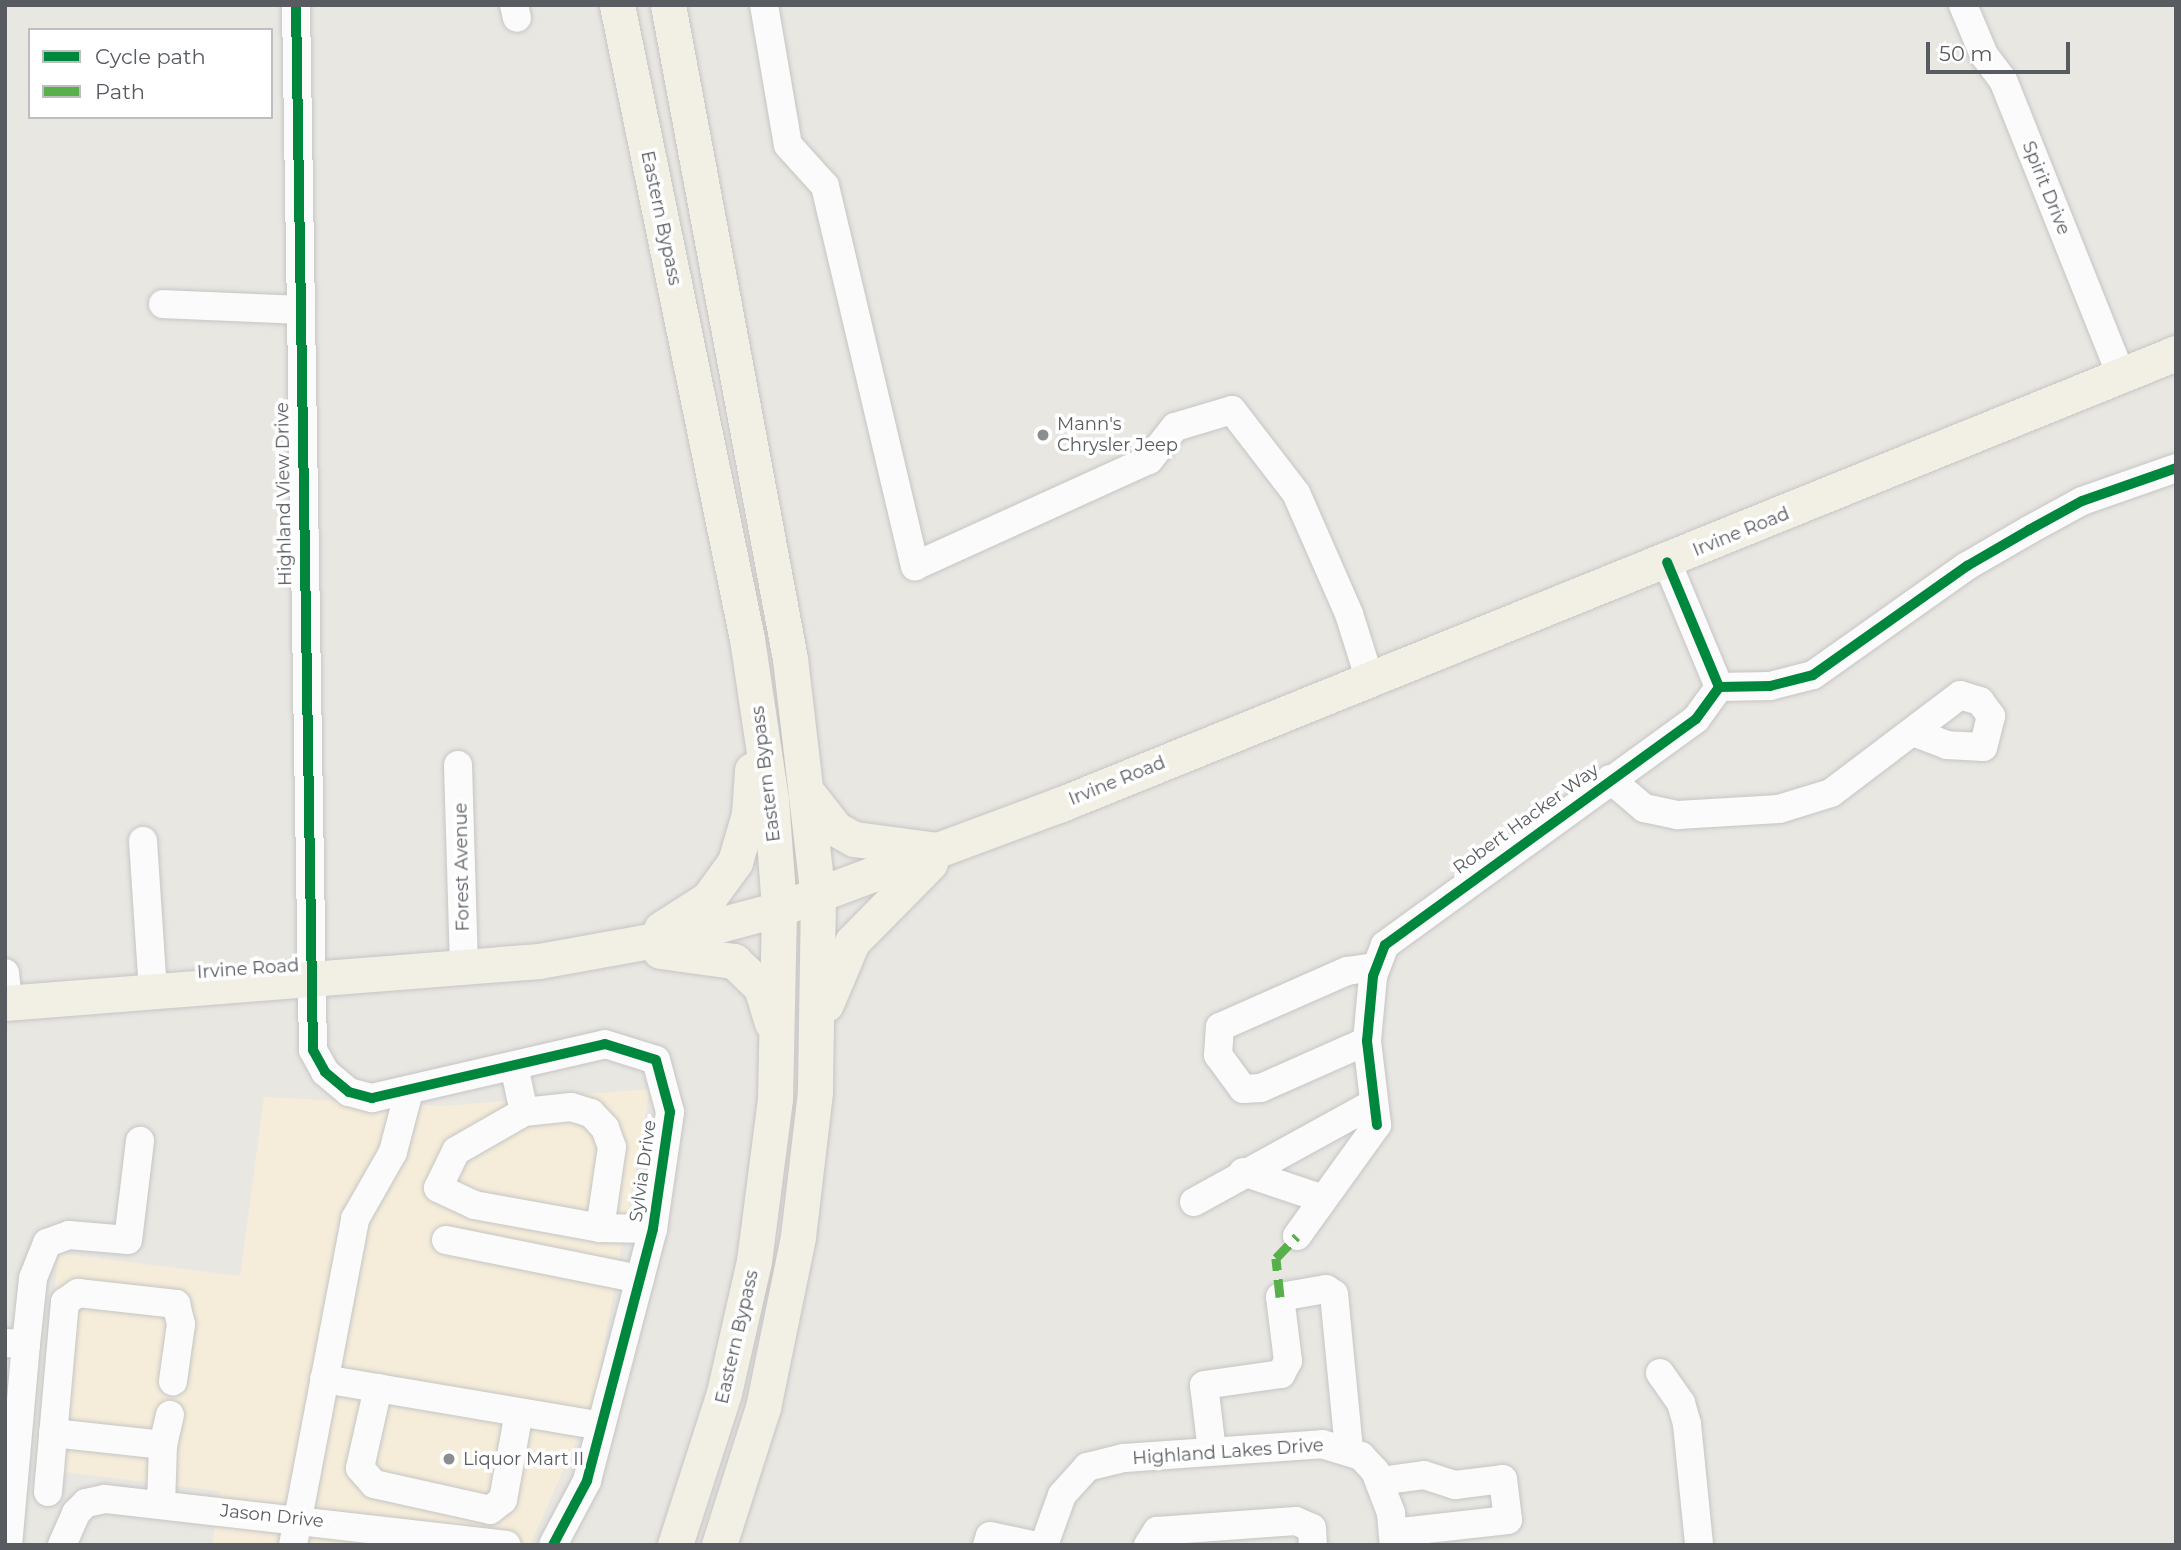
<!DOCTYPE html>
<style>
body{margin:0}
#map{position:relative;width:2181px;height:1550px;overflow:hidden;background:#e9e7e2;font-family:Montserrat,sans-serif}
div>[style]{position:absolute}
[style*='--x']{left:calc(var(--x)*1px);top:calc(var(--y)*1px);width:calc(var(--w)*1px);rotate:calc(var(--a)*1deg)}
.commercial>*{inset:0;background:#f5edd9}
.roads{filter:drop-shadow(0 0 2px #c5c5c5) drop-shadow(0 0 2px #c5c5c5)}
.minor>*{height:28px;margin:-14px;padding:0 14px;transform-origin:14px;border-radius:14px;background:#fcfbfb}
.major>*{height:35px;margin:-17.5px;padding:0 17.5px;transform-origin:17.5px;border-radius:17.5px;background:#f2efe5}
.quiet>*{height:9px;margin-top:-4.5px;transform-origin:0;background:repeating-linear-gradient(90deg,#58b04a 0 18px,transparent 0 27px)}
.cycleway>*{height:10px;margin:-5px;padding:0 5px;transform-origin:5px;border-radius:5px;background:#00873e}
.dots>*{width:19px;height:19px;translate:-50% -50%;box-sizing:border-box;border:4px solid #fff;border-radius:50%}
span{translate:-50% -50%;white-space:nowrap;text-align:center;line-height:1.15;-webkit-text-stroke:7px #fff;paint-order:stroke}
.street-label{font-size:18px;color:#585c61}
.poi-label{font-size:18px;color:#585c61}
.left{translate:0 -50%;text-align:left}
.frame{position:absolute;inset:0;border:7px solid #585c61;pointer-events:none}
.legend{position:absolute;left:28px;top:28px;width:245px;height:91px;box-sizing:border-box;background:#fff;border:2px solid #bcbec0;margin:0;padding:9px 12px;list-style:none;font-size:21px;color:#585c61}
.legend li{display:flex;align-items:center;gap:14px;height:35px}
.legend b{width:35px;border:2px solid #bcbec0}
.scale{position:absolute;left:1926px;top:42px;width:144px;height:32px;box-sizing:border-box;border:4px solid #585c61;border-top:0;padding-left:9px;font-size:21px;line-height:24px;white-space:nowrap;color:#585c61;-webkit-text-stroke:5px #fff;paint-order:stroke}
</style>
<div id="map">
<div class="commercial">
<i style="clip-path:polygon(650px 1089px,594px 1402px,530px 1545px,212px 1545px,220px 1491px,39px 1469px,58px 1253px,240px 1276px,264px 1097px,444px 1106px)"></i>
</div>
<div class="roads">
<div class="minor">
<i style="--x:296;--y:5;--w:1045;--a:89.07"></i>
<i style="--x:313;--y:1050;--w:25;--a:61"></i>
<i style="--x:325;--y:1072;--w:31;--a:40"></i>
<i style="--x:349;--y:1092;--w:24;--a:15"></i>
<i style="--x:372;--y:1098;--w:239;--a:-13"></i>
<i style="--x:605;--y:1044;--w:53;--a:17.4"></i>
<i style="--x:656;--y:1060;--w:54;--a:74.9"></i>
<i style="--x:670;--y:1112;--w:118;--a:98.3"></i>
<i style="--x:653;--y:1229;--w:260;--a:104.7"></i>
<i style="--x:587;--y:1481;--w:72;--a:118"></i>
<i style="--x:514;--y:5;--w:13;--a:77"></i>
<i style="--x:764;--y:5;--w:142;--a:80.3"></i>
<i style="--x:788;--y:145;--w:55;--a:47.9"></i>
<i style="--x:825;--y:186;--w:391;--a:76.7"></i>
<i style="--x:915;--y:566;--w:257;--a:-24.4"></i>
<i style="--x:1149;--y:460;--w:42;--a:-51.8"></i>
<i style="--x:1175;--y:427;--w:59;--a:-16.6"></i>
<i style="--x:1232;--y:410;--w:105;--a:52.4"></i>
<i style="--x:1296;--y:493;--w:132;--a:66.3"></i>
<i style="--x:1349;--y:614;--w:66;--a:72.4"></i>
<i style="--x:1963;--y:5;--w:54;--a:67.2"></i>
<i style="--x:1984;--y:55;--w:31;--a:53"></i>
<i style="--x:2003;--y:80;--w:318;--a:68.2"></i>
<i style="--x:163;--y:304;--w:137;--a:2.5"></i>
<i style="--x:1719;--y:687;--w:51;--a:-1.1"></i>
<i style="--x:1770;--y:686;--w:44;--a:-14.3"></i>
<i style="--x:1813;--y:675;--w:189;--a:-35.3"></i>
<i style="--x:1967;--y:566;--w:72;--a:-30.1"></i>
<i style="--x:2029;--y:530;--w:60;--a:-28.7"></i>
<i style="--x:2082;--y:501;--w:100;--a:-19.3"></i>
<i style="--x:458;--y:765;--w:205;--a:88.3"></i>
<i style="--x:1610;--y:779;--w:45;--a:40.5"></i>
<i style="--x:1644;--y:808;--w:35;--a:12"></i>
<i style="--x:1678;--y:815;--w:101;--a:-3.4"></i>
<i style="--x:1779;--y:809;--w:54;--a:-17.1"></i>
<i style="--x:1831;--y:793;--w:162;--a:-37.2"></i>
<i style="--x:1960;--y:695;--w:21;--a:17"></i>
<i style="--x:1980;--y:701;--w:19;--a:54"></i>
<i style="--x:1991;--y:716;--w:32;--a:104"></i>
<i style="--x:1983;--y:747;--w:36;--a:-177"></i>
<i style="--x:1947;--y:745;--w:36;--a:-159"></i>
<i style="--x:143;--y:841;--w:151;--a:86.2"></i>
<i style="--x:5;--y:973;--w:30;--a:84"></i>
<i style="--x:1367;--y:1041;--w:116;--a:156.1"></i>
<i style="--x:1261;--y:1088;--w:18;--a:177"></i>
<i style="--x:1243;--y:1089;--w:42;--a:-126.3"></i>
<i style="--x:1218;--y:1055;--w:28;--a:-86"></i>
<i style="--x:1220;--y:1027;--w:139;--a:-23.8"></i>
<i style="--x:1347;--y:971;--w:29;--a:-8"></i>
<i style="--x:514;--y:1066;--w:47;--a:77.7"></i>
<i style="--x:524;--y:1112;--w:78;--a:150.2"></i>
<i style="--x:456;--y:1151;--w:41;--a:115.9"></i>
<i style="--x:438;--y:1188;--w:40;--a:25"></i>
<i style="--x:474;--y:1205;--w:128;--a:10.3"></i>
<i style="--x:600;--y:1228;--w:53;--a:1.1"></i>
<i style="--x:524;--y:1112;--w:47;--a:-6.1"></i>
<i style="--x:571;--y:1107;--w:21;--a:17"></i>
<i style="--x:591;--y:1113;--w:21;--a:47"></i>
<i style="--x:605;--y:1128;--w:20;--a:70"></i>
<i style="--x:612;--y:1147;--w:82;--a:98.4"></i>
<i style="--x:1243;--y:1172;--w:84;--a:18.6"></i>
<i style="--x:1194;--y:1202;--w:205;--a:-28.8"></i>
<i style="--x:1297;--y:1236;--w:137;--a:-54.2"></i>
<i style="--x:1377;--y:1125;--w:85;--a:-96.8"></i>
<i style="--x:1367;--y:1041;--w:65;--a:-84.7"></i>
<i style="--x:1373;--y:976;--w:33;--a:-69"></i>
<i style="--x:1385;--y:945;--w:384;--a:-36"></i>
<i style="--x:1696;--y:719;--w:39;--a:-54"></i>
<i style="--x:1719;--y:687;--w:135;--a:-112.6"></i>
<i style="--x:446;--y:1240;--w:198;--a:11.4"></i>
<i style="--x:5;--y:1343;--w:21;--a:3"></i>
<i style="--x:26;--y:1344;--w:202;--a:95.1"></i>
<i style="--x:26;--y:1344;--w:66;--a:-83.9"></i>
<i style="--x:33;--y:1278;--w:38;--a:-68"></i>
<i style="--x:47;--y:1243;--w:23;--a:-20"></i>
<i style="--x:69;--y:1235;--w:59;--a:4.8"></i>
<i style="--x:128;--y:1240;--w:100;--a:-83.1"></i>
<i style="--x:1660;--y:1373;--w:37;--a:55"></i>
<i style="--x:1681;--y:1403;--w:22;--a:74"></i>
<i style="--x:1687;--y:1424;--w:122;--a:84.3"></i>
<i style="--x:324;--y:1379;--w:281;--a:9.6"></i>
<i style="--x:378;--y:1388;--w:82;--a:102.7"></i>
<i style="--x:360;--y:1468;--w:21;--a:49"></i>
<i style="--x:374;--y:1484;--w:119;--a:12.6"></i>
<i style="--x:490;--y:1510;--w:16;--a:-38"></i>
<i style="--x:503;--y:1500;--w:89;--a:-79.7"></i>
<i style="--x:53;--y:1433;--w:111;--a:6.2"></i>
<i style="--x:163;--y:1445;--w:31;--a:-77"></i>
<i style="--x:1212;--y:1451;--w:66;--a:-96.9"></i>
<i style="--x:1204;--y:1385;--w:78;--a:-8.1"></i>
<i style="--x:1281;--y:1374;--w:15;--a:-62"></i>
<i style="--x:1288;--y:1361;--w:64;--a:-97.1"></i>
<i style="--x:1280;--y:1297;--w:47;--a:-9.9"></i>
<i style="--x:1326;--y:1289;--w:9;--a:32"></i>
<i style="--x:1334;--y:1294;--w:158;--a:84.5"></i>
<i style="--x:1380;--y:1481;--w:44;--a:-7.8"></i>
<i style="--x:1424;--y:1475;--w:33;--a:18"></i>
<i style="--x:1455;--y:1485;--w:48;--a:-7.1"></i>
<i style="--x:1503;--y:1479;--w:41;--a:83"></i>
<i style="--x:1508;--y:1520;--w:116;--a:173.6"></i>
<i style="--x:48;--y:1492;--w:191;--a:-84.9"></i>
<i style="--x:65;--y:1302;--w:16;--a:-35"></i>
<i style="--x:78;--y:1293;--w:99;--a:6.4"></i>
<i style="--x:176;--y:1304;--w:21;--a:76"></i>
<i style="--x:181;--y:1324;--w:58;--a:98"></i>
<i style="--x:161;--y:1505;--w:60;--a:-88.1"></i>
<i style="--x:62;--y:1545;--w:35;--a:-66"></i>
<i style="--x:76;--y:1513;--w:14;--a:-45"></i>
<i style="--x:86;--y:1503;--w:19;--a:-12"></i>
<i style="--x:105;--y:1499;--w:404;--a:6.5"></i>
<i style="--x:293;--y:1545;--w:332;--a:-79.2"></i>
<i style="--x:355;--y:1219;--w:77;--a:-60.4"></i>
<i style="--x:393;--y:1152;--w:63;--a:-75.3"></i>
<i style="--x:987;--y:1545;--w:9;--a:-72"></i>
<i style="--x:990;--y:1536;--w:43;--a:12.1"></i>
<i style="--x:1044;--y:1545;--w:53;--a:-70.2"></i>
<i style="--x:1062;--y:1495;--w:38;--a:-48"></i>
<i style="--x:1087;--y:1467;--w:38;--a:-14"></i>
<i style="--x:1124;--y:1458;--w:198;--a:-4"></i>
<i style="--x:1322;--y:1444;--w:41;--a:17.1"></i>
<i style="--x:1361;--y:1456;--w:21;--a:47"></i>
<i style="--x:1375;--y:1471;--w:45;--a:69.1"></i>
<i style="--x:1391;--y:1513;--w:32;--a:85"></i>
<i style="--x:1148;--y:1545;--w:17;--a:-57"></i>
<i style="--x:1157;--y:1531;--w:139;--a:-4.1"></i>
<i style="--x:1296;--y:1521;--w:17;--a:24"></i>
<i style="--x:1312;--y:1528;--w:17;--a:87"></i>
</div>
<div class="major">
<i style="--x:617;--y:5;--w:647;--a:78.41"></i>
<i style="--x:747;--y:639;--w:162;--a:81.5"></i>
<i style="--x:771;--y:799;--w:110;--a:85.8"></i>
<i style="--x:779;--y:909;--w:190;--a:91.2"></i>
<i style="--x:775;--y:1099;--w:163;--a:97.4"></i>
<i style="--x:754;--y:1261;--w:135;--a:102.8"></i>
<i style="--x:724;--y:1393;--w:160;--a:107.9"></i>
<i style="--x:668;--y:5;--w:665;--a:79.43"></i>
<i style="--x:790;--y:659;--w:239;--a:83.3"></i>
<i style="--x:818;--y:896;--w:196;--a:90.9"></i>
<i style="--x:815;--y:1092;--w:146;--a:96.7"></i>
<i style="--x:798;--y:1237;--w:174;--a:101.6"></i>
<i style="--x:763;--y:1407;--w:145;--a:107.7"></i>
<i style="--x:810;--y:796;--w:42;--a:51.8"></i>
<i style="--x:836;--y:829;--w:21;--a:29"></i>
<i style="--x:854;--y:839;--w:84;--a:7.5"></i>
<i style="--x:661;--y:929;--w:56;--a:-32.6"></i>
<i style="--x:708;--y:899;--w:46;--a:-53.9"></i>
<i style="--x:735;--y:862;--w:50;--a:-73.7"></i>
<i style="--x:749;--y:814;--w:44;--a:-86.1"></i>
<i style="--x:660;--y:951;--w:75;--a:7.7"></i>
<i style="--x:734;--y:961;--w:37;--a:44"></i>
<i style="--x:761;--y:987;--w:37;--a:73"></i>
<i style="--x:5;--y:1003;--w:536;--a:-4.5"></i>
<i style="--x:539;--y:961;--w:141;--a:-10.2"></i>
<i style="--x:678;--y:936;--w:105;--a:-15"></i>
<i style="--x:779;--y:909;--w:299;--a:-20.4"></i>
<i style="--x:1059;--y:805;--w:1205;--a:-22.03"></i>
<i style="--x:826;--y:1004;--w:67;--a:-67.2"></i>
<i style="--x:852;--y:942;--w:111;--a:-45.4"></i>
</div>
</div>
<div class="quiet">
<i style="--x:1280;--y:1297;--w:39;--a:-96"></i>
<i style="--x:1276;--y:1258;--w:30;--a:-46"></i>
</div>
<div class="cycleway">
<i style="--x:296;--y:5;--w:1045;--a:89.07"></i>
<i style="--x:313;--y:1050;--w:25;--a:61"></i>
<i style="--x:325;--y:1072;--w:31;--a:40"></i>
<i style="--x:349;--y:1092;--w:24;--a:15"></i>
<i style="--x:372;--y:1098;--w:239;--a:-13"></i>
<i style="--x:605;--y:1044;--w:53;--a:17.4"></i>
<i style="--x:656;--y:1060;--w:54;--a:74.9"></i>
<i style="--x:670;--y:1112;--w:118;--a:98.3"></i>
<i style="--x:653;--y:1229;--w:260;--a:104.7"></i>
<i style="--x:587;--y:1481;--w:72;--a:118"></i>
<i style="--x:1719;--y:687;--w:51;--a:-1.1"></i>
<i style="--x:1770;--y:686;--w:44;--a:-14.3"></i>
<i style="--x:1813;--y:675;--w:189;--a:-35.3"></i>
<i style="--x:1967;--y:566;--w:72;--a:-30.1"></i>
<i style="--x:2029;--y:530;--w:60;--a:-28.7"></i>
<i style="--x:2082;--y:501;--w:100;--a:-19.3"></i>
<i style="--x:1377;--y:1125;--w:85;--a:-96.8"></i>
<i style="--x:1367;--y:1041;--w:65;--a:-84.7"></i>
<i style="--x:1373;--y:976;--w:33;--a:-69"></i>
<i style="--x:1385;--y:945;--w:384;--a:-36"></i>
<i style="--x:1696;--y:719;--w:39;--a:-54"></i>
<i style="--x:1719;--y:687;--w:135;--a:-112.6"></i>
</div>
<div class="dots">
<i style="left:1043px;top:435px;background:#8b8d8e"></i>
<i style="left:449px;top:1459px;background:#8b8d8e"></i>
</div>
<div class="street-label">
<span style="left:2046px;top:188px;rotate:68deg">Spirit Drive</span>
<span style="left:661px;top:218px;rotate:78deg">Eastern Bypass</span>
<span style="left:284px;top:494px;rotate:-91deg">Highland View Drive</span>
<span style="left:1741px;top:532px;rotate:-22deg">Irvine Road</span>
<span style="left:766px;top:774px;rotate:-97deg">Eastern Bypass</span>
<span style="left:1117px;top:781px;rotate:-22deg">Irvine Road</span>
<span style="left:1526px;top:819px;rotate:-36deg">Robert Hacker Way</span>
<span style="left:462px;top:867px;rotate:-91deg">Forest Avenue</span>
<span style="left:248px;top:969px;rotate:-4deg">Irvine Road</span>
<span style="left:643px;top:1171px;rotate:-82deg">Sylvia Drive</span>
<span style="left:737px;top:1337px;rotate:-77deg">Eastern Bypass</span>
<span style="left:1228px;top:1452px;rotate:-4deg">Highland Lakes Drive</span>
<span style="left:272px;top:1516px;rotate:6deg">Jason Drive</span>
</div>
<div class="poi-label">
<span class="left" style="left:1057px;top:435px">Mann's<br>Chrysler Jeep</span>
<span class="left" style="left:463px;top:1459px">Liquor Mart II</span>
</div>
<div class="frame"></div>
<ul class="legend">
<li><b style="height:9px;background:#00873e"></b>Cycle path</li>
<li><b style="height:9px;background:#58b04a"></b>Path</li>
</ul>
<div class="scale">50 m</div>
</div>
